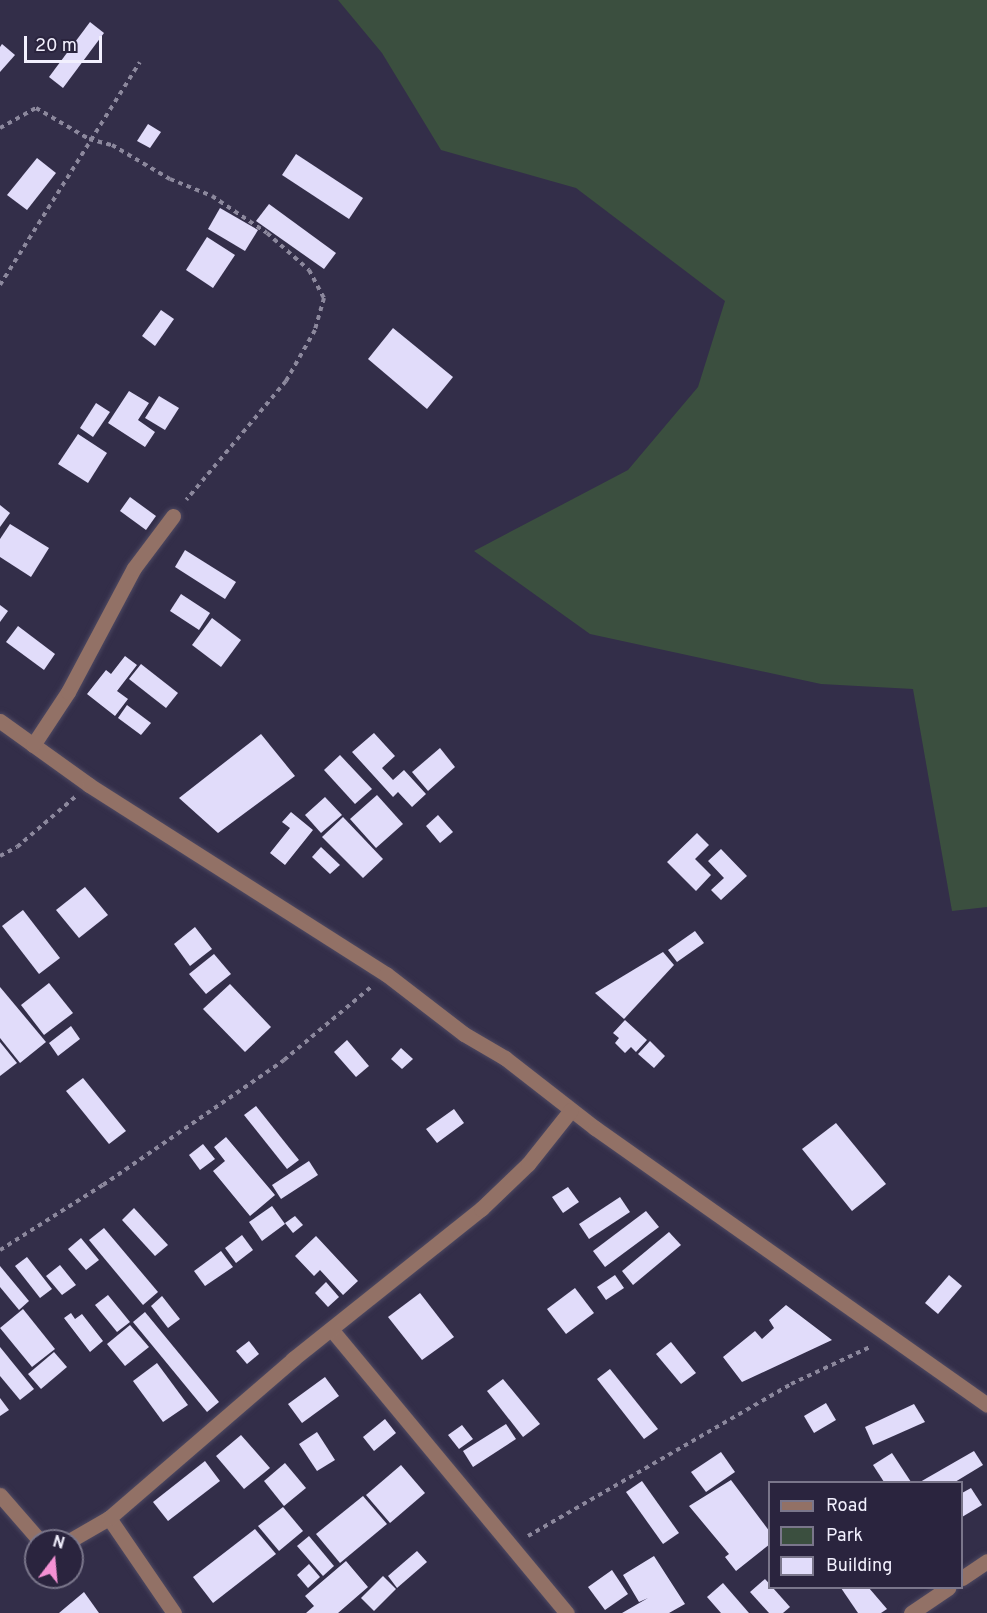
<!DOCTYPE html>
<style>
body{margin:0}
#map{position:relative;width:987px;height:1613px;overflow:hidden;background:#332e49;font-family:Overpass,sans-serif}
div>[style]{position:absolute}
[style*='--x']{left:calc(var(--x)*1px);top:calc(var(--y)*1px);width:calc(var(--w)*1px);rotate:calc(var(--a)*1deg)}
.green>*{inset:0;background:#3b4f3f}
.building>*{inset:0;background:#e1dcfa}
.path>*{height:4px;margin-top:-2px;transform-origin:0;background:repeating-linear-gradient(90deg,#8c889d 0 4.5px,transparent 0 9px)}
.roads{filter:drop-shadow(0 0 2px #4e4962) drop-shadow(0 0 2px #4e4962)}
.minor>*{height:15px;margin:-7.5px;padding:0 7.5px;transform-origin:7.5px;border-radius:7.5px;background:#927166}
span{translate:-50% -50%;white-space:nowrap;text-align:center;line-height:1.15;-webkit-text-stroke:6px #2a243e;paint-order:stroke}
.legend{position:absolute;left:768px;top:1481px;width:195px;height:108px;box-sizing:border-box;background:#2a243e;border:2px solid #7a768b;margin:0;padding:8px 10px;list-style:none;font-size:18px;color:#f2f0fe}
.legend li{display:flex;align-items:center;gap:12px;height:30px}
.legend b{width:30px;border:2px solid #7a768b}
.north{position:absolute;left:24px;top:1529px;width:60px;height:60px;box-sizing:border-box;background:#2a243e;border:2px solid #7a768b;border-radius:50%;rotate:16deg;font-size:16px;font-weight:700;line-height:24px;text-align:center;color:#f2f0fe}
.north::after{content:'';display:block;margin:auto;width:21px;height:27px;background:#f491d4;clip-path:polygon(50% 0,100% 100%,50% 72%,0 100%)}
.scale{position:absolute;left:24px;top:36px;width:78px;height:27px;box-sizing:border-box;border:3px solid #f2f0fe;border-top:0;padding-left:8px;font-size:18px;line-height:21px;white-space:nowrap;color:#f2f0fe;-webkit-text-stroke:4px #2a243e;paint-order:stroke}
</style>
<div id="map">
<div class="green">
<i style="clip-path:polygon(338px 0,987px 0,987px 907px,952px 911px,913px 689px,821px 684px,590px 634px,474px 551px,628px 470px,698px 387px,725px 301px,576px 188px,441px 150px,382px 53px)"></i>
</div>
<div class="building">
<i style="clip-path:polygon(90px 22px,104px 33px,63px 88px,49px 77px)"></i>
<i style="clip-path:polygon(2px 44px,15px 55px,0 72px,0 47px)"></i>
<i style="clip-path:polygon(148px 124px,161px 132px,150px 148px,137px 141px)"></i>
<i style="clip-path:polygon(296px 154px,363px 198px,349px 219px,282px 175px)"></i>
<i style="clip-path:polygon(37px 158px,56px 173px,27px 210px,7px 195px)"></i>
<i style="clip-path:polygon(269px 204px,336px 253px,324px 269px,256px 221px)"></i>
<i style="clip-path:polygon(220px 208px,258px 230px,245px 251px,208px 229px)"></i>
<i style="clip-path:polygon(207px 237px,235px 255px,213px 288px,186px 270px)"></i>
<i style="clip-path:polygon(161px 310px,174px 319px,155px 346px,142px 336px)"></i>
<i style="clip-path:polygon(393px 328px,453px 377px,427px 409px,368px 359px)"></i>
<i style="clip-path:polygon(129px 391px,149px 403px,138px 420px,155px 432px,145px 447px,108px 423px)"></i>
<i style="clip-path:polygon(159px 396px,179px 408px,165px 430px,145px 418px)"></i>
<i style="clip-path:polygon(96px 403px,110px 412px,93px 437px,80px 428px)"></i>
<i style="clip-path:polygon(78px 434px,107px 453px,88px 483px,58px 464px)"></i>
<i style="clip-path:polygon(130px 497px,156px 516px,146px 530px,120px 511px)"></i>
<i style="clip-path:polygon(0 505px,10px 513px,0 527px)"></i>
<i style="clip-path:polygon(10px 524px,49px 548px,31px 577px,0 557px,0 539px)"></i>
<i style="clip-path:polygon(185px 550px,236px 582px,225px 599px,175px 567px)"></i>
<i style="clip-path:polygon(181px 594px,210px 613px,199px 630px,170px 611px)"></i>
<i style="clip-path:polygon(0 605px,8px 611px,0 622px)"></i>
<i style="clip-path:polygon(212px 618px,241px 640px,221px 667px,192px 645px)"></i>
<i style="clip-path:polygon(18px 626px,55px 654px,44px 670px,6px 642px)"></i>
<i style="clip-path:polygon(125px 656px,137px 665px,117px 691px,128px 699px,115px 716px,87px 694px,106px 670px,111px 674px)"></i>
<i style="clip-path:polygon(141px 664px,178px 693px,166px 708px,129px 679px)"></i>
<i style="clip-path:polygon(127px 705px,151px 723px,141px 735px,118px 718px)"></i>
<i style="clip-path:polygon(374px 733px,395px 756px,382px 768px,393px 780px,404px 770px,426px 794px,412px 807px,398px 792px,393px 797px,352px 752px)"></i>
<i style="clip-path:polygon(261px 734px,295px 776px,218px 833px,179px 798px)"></i>
<i style="clip-path:polygon(440px 748px,455px 767px,428px 791px,412px 772px)"></i>
<i style="clip-path:polygon(340px 755px,372px 789px,355px 804px,324px 770px)"></i>
<i style="clip-path:polygon(377px 795px,403px 824px,376px 848px,350px 819px)"></i>
<i style="clip-path:polygon(325px 797px,342px 815px,321px 833px,305px 815px)"></i>
<i style="clip-path:polygon(291px 812px,313px 830px,285px 865px,270px 853px,290px 828px,282px 822px)"></i>
<i style="clip-path:polygon(438px 815px,453px 832px,440px 843px,426px 826px)"></i>
<i style="clip-path:polygon(343px 817px,383px 859px,363px 878px,322px 837px)"></i>
<i style="clip-path:polygon(697px 833px,709px 845px,695px 859px,711px 875px,696px 891px,667px 862px)"></i>
<i style="clip-path:polygon(321px 847px,340px 865px,330px 874px,312px 857px)"></i>
<i style="clip-path:polygon(721px 849px,747px 876px,721px 900px,711px 890px,724px 878px,708px 861px)"></i>
<i style="clip-path:polygon(85px 887px,108px 915px,79px 938px,56px 910px)"></i>
<i style="clip-path:polygon(23px 910px,60px 958px,39px 974px,2px 926px)"></i>
<i style="clip-path:polygon(195px 927px,212px 949px,190px 966px,174px 944px)"></i>
<i style="clip-path:polygon(695px 931px,704px 943px,677px 962px,668px 950px)"></i>
<i style="clip-path:polygon(663px 952px,674px 965px,624px 1019px,595px 993px)"></i>
<i style="clip-path:polygon(214px 954px,231px 974px,206px 994px,189px 974px)"></i>
<i style="clip-path:polygon(49px 983px,73px 1013px,44px 1035px,21px 1005px)"></i>
<i style="clip-path:polygon(230px 984px,271px 1027px,245px 1052px,203px 1009px)"></i>
<i style="clip-path:polygon(0 987px,46px 1042px,20px 1063px,0 1038px)"></i>
<i style="clip-path:polygon(625px 1020px,647px 1040px,636px 1052px,631px 1047px,625px 1053px,615px 1043px,619px 1038px,613px 1033px)"></i>
<i style="clip-path:polygon(71px 1026px,80px 1039px,58px 1056px,49px 1043px)"></i>
<i style="clip-path:polygon(347px 1040px,369px 1066px,356px 1077px,334px 1052px)"></i>
<i style="clip-path:polygon(650px 1041px,665px 1056px,654px 1068px,638px 1054px)"></i>
<i style="clip-path:polygon(0 1042px,17px 1063px,0 1076px)"></i>
<i style="clip-path:polygon(401px 1048px,413px 1059px,402px 1069px,391px 1059px)"></i>
<i style="clip-path:polygon(83px 1078px,126px 1131px,109px 1144px,66px 1091px)"></i>
<i style="clip-path:polygon(256px 1106px,299px 1160px,287px 1169px,244px 1115px)"></i>
<i style="clip-path:polygon(454px 1109px,464px 1123px,437px 1143px,426px 1129px)"></i>
<i style="clip-path:polygon(836px 1123px,886px 1184px,852px 1211px,802px 1149px)"></i>
<i style="clip-path:polygon(226px 1137px,275px 1195px,250px 1216px,213px 1171px,225px 1161px,214px 1147px)"></i>
<i style="clip-path:polygon(203px 1144px,215px 1159px,200px 1170px,189px 1155px)"></i>
<i style="clip-path:polygon(309px 1161px,318px 1175px,281px 1199px,272px 1185px)"></i>
<i style="clip-path:polygon(568px 1187px,579px 1202px,563px 1213px,552px 1197px)"></i>
<i style="clip-path:polygon(620px 1197px,630px 1212px,589px 1239px,579px 1224px)"></i>
<i style="clip-path:polygon(272px 1206px,285px 1224px,262px 1241px,249px 1222px)"></i>
<i style="clip-path:polygon(134px 1208px,168px 1245px,155px 1256px,122px 1220px)"></i>
<i style="clip-path:polygon(646px 1211px,659px 1227px,605px 1267px,593px 1251px)"></i>
<i style="clip-path:polygon(295px 1216px,303px 1225px,293px 1233px,285px 1223px)"></i>
<i style="clip-path:polygon(104px 1228px,158px 1292px,143px 1305px,89px 1240px)"></i>
<i style="clip-path:polygon(669px 1232px,681px 1245px,633px 1285px,622px 1271px)"></i>
<i style="clip-path:polygon(242px 1235px,253px 1250px,236px 1263px,225px 1248px)"></i>
<i style="clip-path:polygon(316px 1236px,358px 1281px,343px 1295px,320px 1270px,314px 1276px,295px 1256px)"></i>
<i style="clip-path:polygon(81px 1238px,99px 1260px,86px 1270px,68px 1249px)"></i>
<i style="clip-path:polygon(221px 1251px,233px 1267px,205px 1286px,194px 1271px)"></i>
<i style="clip-path:polygon(27px 1257px,52px 1289px,40px 1298px,15px 1266px)"></i>
<i style="clip-path:polygon(60px 1265px,76px 1285px,62px 1295px,46px 1276px)"></i>
<i style="clip-path:polygon(0 1266px,29px 1301px,19px 1310px,0 1287px)"></i>
<i style="clip-path:polygon(615px 1275px,624px 1288px,606px 1300px,597px 1287px)"></i>
<i style="clip-path:polygon(949px 1275px,962px 1286px,938px 1314px,925px 1303px)"></i>
<i style="clip-path:polygon(326px 1282px,339px 1297px,328px 1307px,315px 1293px)"></i>
<i style="clip-path:polygon(575px 1288px,594px 1313px,566px 1334px,547px 1309px)"></i>
<i style="clip-path:polygon(420px 1293px,454px 1337px,422px 1360px,388px 1317px)"></i>
<i style="clip-path:polygon(108px 1295px,130px 1322px,117px 1332px,95px 1305px)"></i>
<i style="clip-path:polygon(162px 1296px,180px 1319px,168px 1328px,151px 1306px)"></i>
<i style="clip-path:polygon(786px 1305px,832px 1340px,742px 1382px,723px 1357px,755px 1331px,762px 1339px,774px 1328px,769px 1320px)"></i>
<i style="clip-path:polygon(23px 1309px,55px 1349px,32px 1367px,0 1328px)"></i>
<i style="clip-path:polygon(145px 1312px,219px 1402px,207px 1412px,133px 1322px)"></i>
<i style="clip-path:polygon(71px 1313px,75px 1319px,82px 1314px,103px 1341px,90px 1352px,64px 1318px)"></i>
<i style="clip-path:polygon(130px 1325px,149px 1347px,125px 1366px,107px 1344px)"></i>
<i style="clip-path:polygon(249px 1341px,259px 1354px,247px 1364px,236px 1351px)"></i>
<i style="clip-path:polygon(671px 1342px,696px 1373px,681px 1384px,656px 1354px)"></i>
<i style="clip-path:polygon(0 1347px,34px 1389px,20px 1400px,0 1376px)"></i>
<i style="clip-path:polygon(54px 1352px,67px 1367px,41px 1389px,28px 1374px)"></i>
<i style="clip-path:polygon(157px 1363px,188px 1405px,163px 1422px,133px 1381px)"></i>
<i style="clip-path:polygon(610px 1369px,658px 1429px,644px 1439px,597px 1379px)"></i>
<i style="clip-path:polygon(325px 1377px,339px 1396px,302px 1423px,288px 1404px)"></i>
<i style="clip-path:polygon(503px 1379px,540px 1424px,523px 1437px,487px 1391px)"></i>
<i style="clip-path:polygon(0 1398px,9px 1410px,0 1416px)"></i>
<i style="clip-path:polygon(826px 1403px,836px 1420px,814px 1433px,804px 1416px)"></i>
<i style="clip-path:polygon(914px 1404px,925px 1422px,873px 1445px,865px 1427px)"></i>
<i style="clip-path:polygon(385px 1419px,396px 1433px,374px 1451px,363px 1437px)"></i>
<i style="clip-path:polygon(506px 1424px,516px 1439px,473px 1467px,463px 1451px)"></i>
<i style="clip-path:polygon(462px 1425px,473px 1439px,459px 1449px,448px 1435px)"></i>
<i style="clip-path:polygon(317px 1432px,335px 1460px,317px 1471px,299px 1444px)"></i>
<i style="clip-path:polygon(241px 1435px,270px 1468px,244px 1489px,216px 1456px)"></i>
<i style="clip-path:polygon(974px 1451px,983px 1465px,955px 1482px,920px 1482px)"></i>
<i style="clip-path:polygon(721px 1452px,735px 1472px,706px 1492px,691px 1472px)"></i>
<i style="clip-path:polygon(892px 1453px,911px 1482px,884px 1482px,873px 1465px)"></i>
<i style="clip-path:polygon(205px 1461px,220px 1481px,168px 1521px,153px 1502px)"></i>
<i style="clip-path:polygon(285px 1463px,306px 1488px,284px 1506px,264px 1481px)"></i>
<i style="clip-path:polygon(401px 1465px,425px 1493px,390px 1523px,366px 1495px)"></i>
<i style="clip-path:polygon(731px 1480px,770px 1532px,770px 1544px,736px 1571px,725px 1557px,729px 1554px,689px 1506px)"></i>
<i style="clip-path:polygon(642px 1481px,679px 1533px,663px 1544px,626px 1492px)"></i>
<i style="clip-path:polygon(971px 1488px,982px 1505px,962px 1517px,962px 1493px)"></i>
<i style="clip-path:polygon(363px 1496px,387px 1524px,340px 1563px,316px 1534px)"></i>
<i style="clip-path:polygon(283px 1507px,303px 1531px,279px 1551px,258px 1526px)"></i>
<i style="clip-path:polygon(255px 1529px,276px 1554px,213px 1603px,193px 1577px)"></i>
<i style="clip-path:polygon(309px 1536px,334px 1566px,323px 1576px,297px 1546px)"></i>
<i style="clip-path:polygon(417px 1551px,427px 1562px,397px 1588px,388px 1576px)"></i>
<i style="clip-path:polygon(654px 1556px,685px 1604px,669px 1613px,622px 1613px,648px 1598px,639px 1602px,623px 1575px)"></i>
<i style="clip-path:polygon(346px 1561px,368px 1587px,338px 1613px,306px 1613px,314px 1606px,305px 1596px)"></i>
<i style="clip-path:polygon(309px 1564px,320px 1577px,308px 1588px,297px 1575px)"></i>
<i style="clip-path:polygon(612px 1570px,628px 1594px,605px 1610px,588px 1587px)"></i>
<i style="clip-path:polygon(383px 1576px,396px 1589px,374px 1611px,361px 1598px)"></i>
<i style="clip-path:polygon(765px 1579px,790px 1607px,783px 1613px,769px 1613px,750px 1592px)"></i>
<i style="clip-path:polygon(723px 1583px,749px 1613px,721px 1613px,707px 1597px)"></i>
<i style="clip-path:polygon(841px 1588px,869px 1588px,887px 1609px,881px 1613px,858px 1613px)"></i>
<i style="clip-path:polygon(84px 1592px,99px 1613px,59px 1613px)"></i>
</div>
<div class="path">
<i style="--x:0;--y:128;--w:41;--a:-29.1"></i>
<i style="--x:36;--y:108;--w:61;--a:30.3"></i>
<i style="--x:89;--y:139;--w:24;--a:15"></i>
<i style="--x:112;--y:145;--w:67;--a:30.4"></i>
<i style="--x:170;--y:179;--w:45;--a:22"></i>
<i style="--x:212;--y:196;--w:66;--a:33.9"></i>
<i style="--x:267;--y:233;--w:56;--a:41.4"></i>
<i style="--x:309;--y:270;--w:32;--a:62"></i>
<i style="--x:324;--y:298;--w:33;--a:106"></i>
<i style="--x:315;--y:330;--w:59;--a:119.6"></i>
<i style="--x:286;--y:381;--w:155;--a:130"></i>
<i style="--x:0;--y:285;--w:263;--a:-57.9"></i>
<i style="--x:0;--y:856;--w:19;--a:-28"></i>
<i style="--x:17;--y:847;--w:77;--a:-40.8"></i>
<i style="--x:0;--y:1250;--w:122;--a:-32.3"></i>
<i style="--x:103;--y:1185;--w:220;--a:-34.6"></i>
<i style="--x:284;--y:1060;--w:114;--a:-40"></i>
<i style="--x:528;--y:1536;--w:304;--a:-30"></i>
<i style="--x:791;--y:1384;--w:87;--a:-25.1"></i>
</div>
<div class="roads">
<div class="minor">
<i style="--x:0;--y:721;--w:110;--a:35.7"></i>
<i style="--x:89;--y:785;--w:352;--a:32.5"></i>
<i style="--x:386;--y:974;--w:98;--a:37.6"></i>
<i style="--x:464;--y:1034;--w:48;--a:30.3"></i>
<i style="--x:505;--y:1058;--w:114;--a:37.9"></i>
<i style="--x:595;--y:1128;--w:480;--a:35.2"></i>
<i style="--x:33;--y:745;--w:64;--a:-56.6"></i>
<i style="--x:68;--y:692;--w:140;--a:-62"></i>
<i style="--x:134;--y:568;--w:65;--a:-53.1"></i>
<i style="--x:331;--y:1329;--w:369;--a:50.3"></i>
<i style="--x:0;--y:1495;--w:61;--a:49"></i>
<i style="--x:109;--y:1518;--w:115;--a:55.6"></i>
<i style="--x:69;--y:1541;--w:46;--a:-29.9"></i>
<i style="--x:109;--y:1518;--w:243;--a:-40.8"></i>
<i style="--x:293;--y:1359;--w:241;--a:-38.6"></i>
<i style="--x:481;--y:1209;--w:65;--a:-43.8"></i>
<i style="--x:528;--y:1164;--w:69;--a:-51.5"></i>
<i style="--x:962;--y:1578;--w:30;--a:-34"></i>
<i style="--x:911;--y:1613;--w:45;--a:-34"></i>
</div>
</div>
<ul class="legend">
<li><b style="height:8px;background:#927166"></b>Road</li>
<li><b style="height:16px;background:#3b4f3f"></b>Park</li>
<li><b style="height:16px;background:#e1dcfa"></b>Building</li>
</ul>
<div class="north">N</div>
<div class="scale">20 m</div>
</div>
